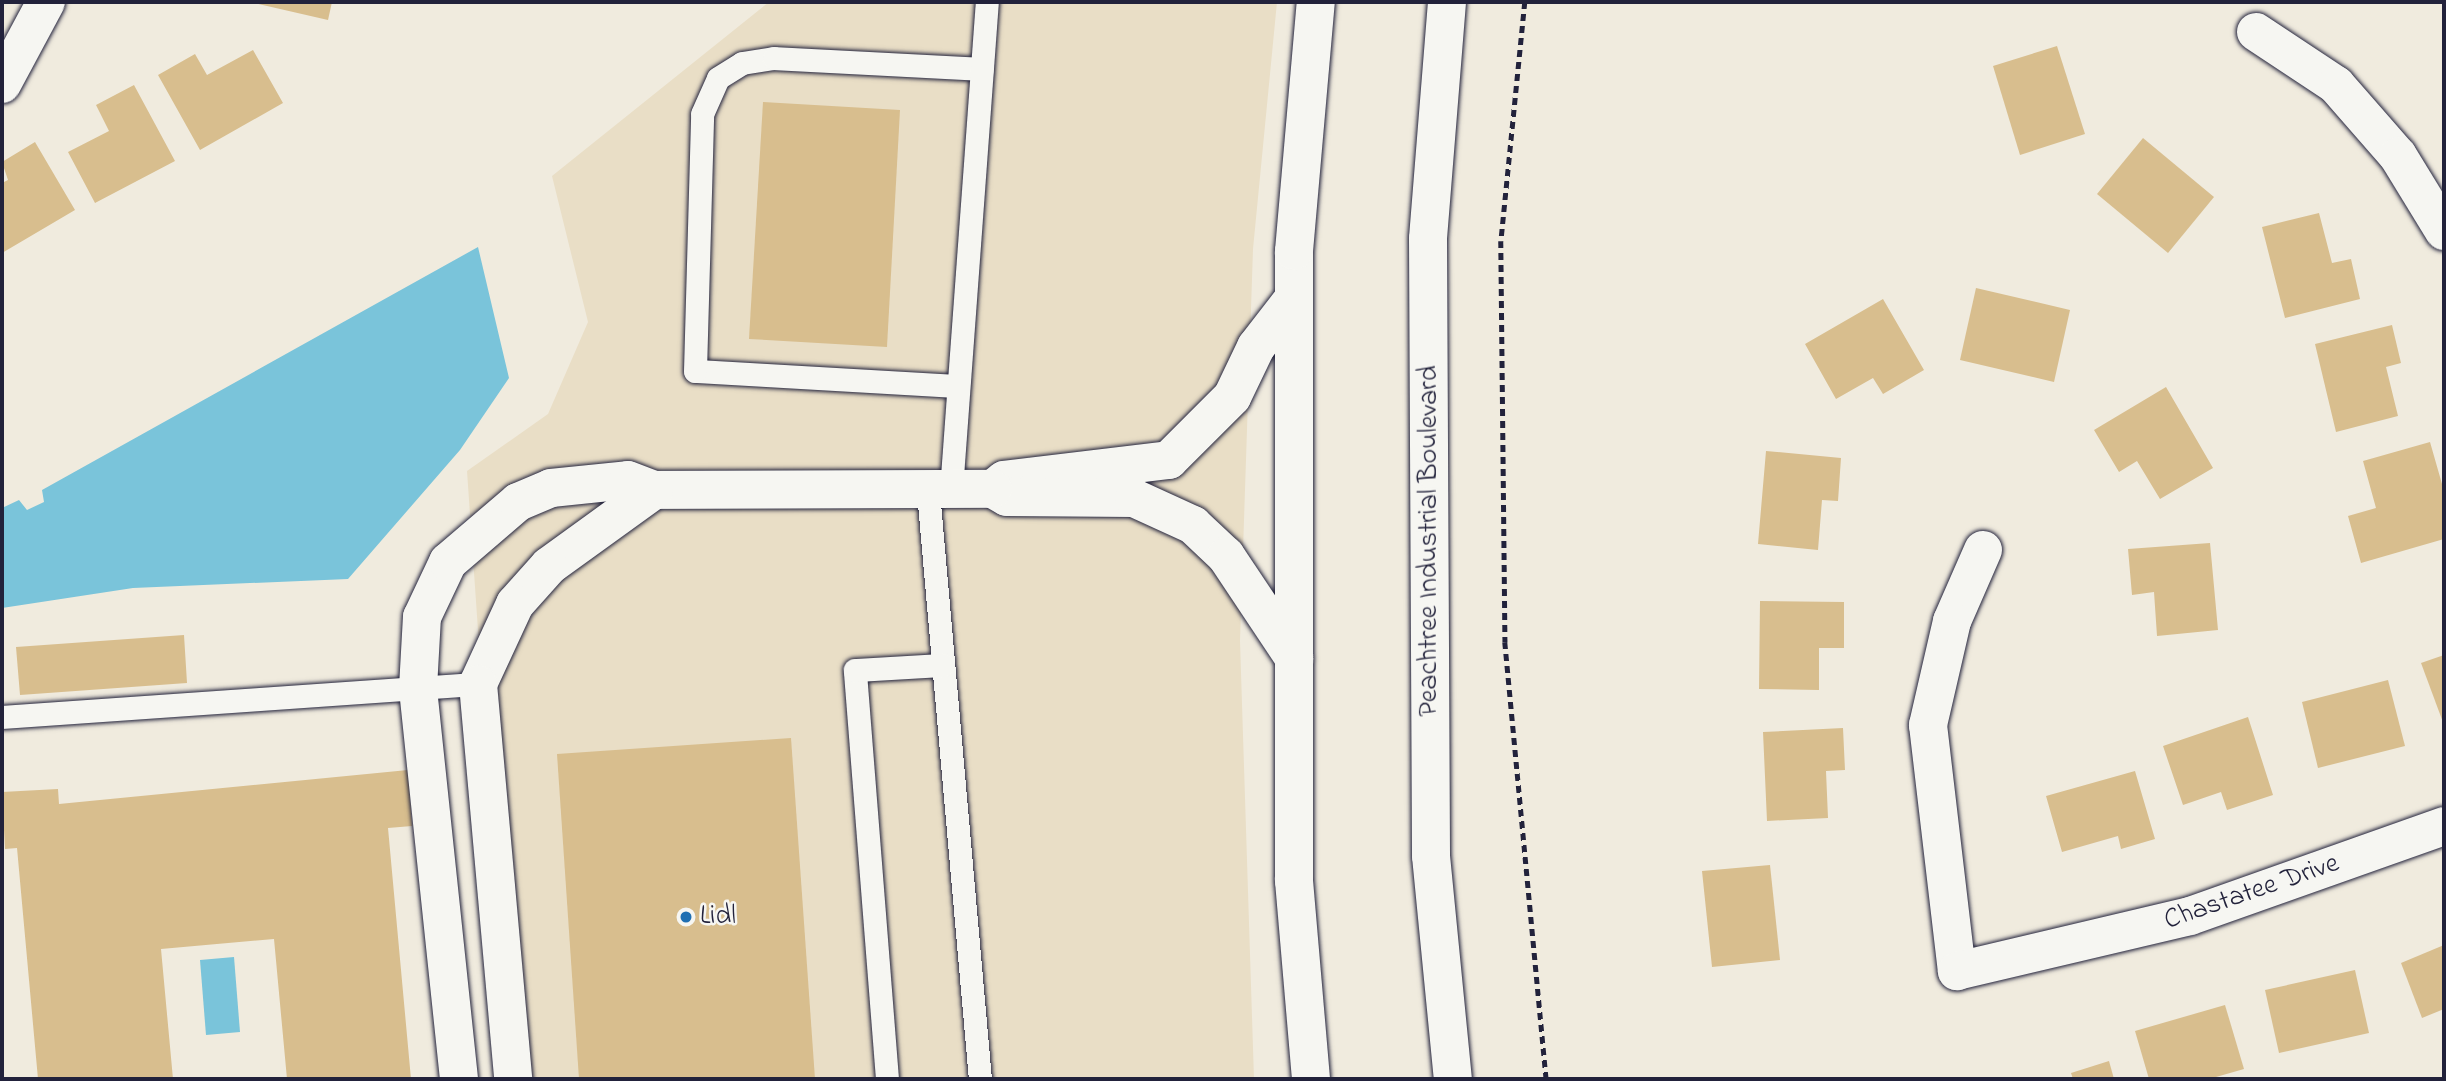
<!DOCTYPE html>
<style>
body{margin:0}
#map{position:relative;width:2446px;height:1081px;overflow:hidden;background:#f0ebde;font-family:"Indie Flower",sans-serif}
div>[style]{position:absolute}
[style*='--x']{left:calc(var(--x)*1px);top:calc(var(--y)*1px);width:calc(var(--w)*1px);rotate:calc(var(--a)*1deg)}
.built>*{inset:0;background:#e9dec6}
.water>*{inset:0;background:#7ac4da}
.building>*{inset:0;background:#d8be8e}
.path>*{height:4.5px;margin-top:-2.25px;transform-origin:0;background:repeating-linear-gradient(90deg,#22223b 0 7px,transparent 0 12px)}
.roads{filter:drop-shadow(0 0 2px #22223b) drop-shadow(0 0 2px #22223b)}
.service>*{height:23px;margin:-11.5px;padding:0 11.5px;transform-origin:11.5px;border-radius:11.5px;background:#f6f6f2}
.minor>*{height:38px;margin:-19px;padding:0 19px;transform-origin:19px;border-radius:19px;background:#f6f6f2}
.trunk>*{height:38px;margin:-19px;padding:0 19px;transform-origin:19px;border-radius:19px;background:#f6f6f2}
.dots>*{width:19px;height:19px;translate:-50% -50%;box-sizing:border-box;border:4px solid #f6f6f2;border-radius:50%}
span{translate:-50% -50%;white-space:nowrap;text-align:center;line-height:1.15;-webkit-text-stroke:5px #f6f6f2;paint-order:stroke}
.street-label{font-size:28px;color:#22223b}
.poi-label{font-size:28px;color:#22223b}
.left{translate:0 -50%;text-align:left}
.frame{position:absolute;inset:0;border:4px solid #22223b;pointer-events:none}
</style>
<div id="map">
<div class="built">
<i style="clip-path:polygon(769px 2px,1277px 2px,1253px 249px,1240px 641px,1254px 1079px,509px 1079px,467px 471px,548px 414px,588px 322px,552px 176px)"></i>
</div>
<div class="water">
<i style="clip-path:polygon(478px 247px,509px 378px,460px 450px,348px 579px,133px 588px,2px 608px,2px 508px,19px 500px,27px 510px,44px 502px,42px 490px)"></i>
<i style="clip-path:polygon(234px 957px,240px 1032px,206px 1035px,200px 960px)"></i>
</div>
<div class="building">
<i style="clip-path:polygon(250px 2px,332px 2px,328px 20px)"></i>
<i style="clip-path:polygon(2057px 46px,2085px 134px,2020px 155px,1993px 66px)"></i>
<i style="clip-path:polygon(253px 50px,283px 103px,200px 150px,158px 75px,195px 54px,207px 75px)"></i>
<i style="clip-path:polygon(134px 85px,175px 161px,95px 203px,68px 152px,109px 131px,96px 105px)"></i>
<i style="clip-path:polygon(763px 102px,900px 110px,887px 347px,749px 339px)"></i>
<i style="clip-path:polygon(2143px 138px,2214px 197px,2168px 253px,2097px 194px)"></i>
<i style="clip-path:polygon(35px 142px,75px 210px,2px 253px,2px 183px,8px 180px,2px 162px)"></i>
<i style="clip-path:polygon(2319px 213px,2332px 263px,2351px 259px,2360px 299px,2285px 318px,2262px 227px)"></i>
<i style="clip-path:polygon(1976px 288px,2070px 310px,2054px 382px,1960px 360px)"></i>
<i style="clip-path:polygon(1883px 299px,1924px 370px,1883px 394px,1873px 378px,1836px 399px,1805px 344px)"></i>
<i style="clip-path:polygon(2392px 325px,2401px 363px,2386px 367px,2398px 416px,2336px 432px,2315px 344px)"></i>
<i style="clip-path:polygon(2166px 387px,2213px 468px,2160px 499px,2137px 461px,2119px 472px,2094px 430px)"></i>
<i style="clip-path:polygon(2430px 442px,2444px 491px,2444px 539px,2361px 563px,2348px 516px,2376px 508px,2363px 461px)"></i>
<i style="clip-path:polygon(1766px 451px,1841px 458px,1838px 501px,1822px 500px,1818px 550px,1758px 544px)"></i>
<i style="clip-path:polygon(2210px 543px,2218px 630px,2157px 636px,2154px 592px,2132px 595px,2128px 549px)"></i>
<i style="clip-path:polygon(1760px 601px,1844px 602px,1844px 648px,1819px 648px,1819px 690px,1759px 689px)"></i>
<i style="clip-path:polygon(184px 635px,187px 683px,20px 695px,16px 647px)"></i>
<i style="clip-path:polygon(2444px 655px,2444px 725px,2421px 663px)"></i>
<i style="clip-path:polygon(2388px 680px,2405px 746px,2318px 768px,2302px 702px)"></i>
<i style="clip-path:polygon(2248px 717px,2273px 795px,2227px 810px,2221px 792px,2183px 805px,2163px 746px)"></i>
<i style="clip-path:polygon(1843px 728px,1845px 770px,1826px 771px,1828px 818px,1767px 821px,1763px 732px)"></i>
<i style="clip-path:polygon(791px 738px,815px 1079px,579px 1079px,557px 754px)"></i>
<i style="clip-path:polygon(408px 770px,412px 826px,388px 828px,411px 1079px,287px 1079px,274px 939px,161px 949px,173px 1079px,38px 1079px,17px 848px,5px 849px,2px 792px,58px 789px,59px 804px)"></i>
<i style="clip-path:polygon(2135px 771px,2155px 839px,2121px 849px,2118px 836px,2062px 852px,2046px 796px)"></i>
<i style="clip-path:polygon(1770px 865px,1780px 960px,1712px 967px,1702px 871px)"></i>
<i style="clip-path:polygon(2444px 945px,2444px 1009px,2422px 1018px,2401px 963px)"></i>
<i style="clip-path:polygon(2355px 970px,2369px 1033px,2279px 1053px,2265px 990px)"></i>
<i style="clip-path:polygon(2225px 1005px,2244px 1069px,2209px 1079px,2149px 1079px,2135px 1031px)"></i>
<i style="clip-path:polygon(2109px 1061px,2114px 1079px,2073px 1079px,2071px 1073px)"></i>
</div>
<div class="path">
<i style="--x:1525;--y:2;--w:240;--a:95.7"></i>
<i style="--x:1501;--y:241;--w:401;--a:89.4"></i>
<i style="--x:1505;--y:642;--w:439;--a:84.6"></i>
</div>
<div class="roads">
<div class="service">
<i style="--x:958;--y:386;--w:263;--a:-176.7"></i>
<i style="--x:695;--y:371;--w:257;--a:-88.4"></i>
<i style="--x:702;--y:114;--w:39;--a:-66"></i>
<i style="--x:718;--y:78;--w:28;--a:-32"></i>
<i style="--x:742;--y:63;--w:32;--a:-9"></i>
<i style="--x:774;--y:58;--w:208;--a:3"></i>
<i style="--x:951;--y:490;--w:489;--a:-85.8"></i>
<i style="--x:928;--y:492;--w:589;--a:84.94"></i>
<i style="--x:2;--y:717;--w:477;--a:-4"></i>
<i style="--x:887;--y:1079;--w:410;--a:-94.5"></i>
<i style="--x:855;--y:670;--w:88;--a:-3.3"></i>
</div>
<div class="minor">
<i style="--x:2256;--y:32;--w:96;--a:33.5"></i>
<i style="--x:2336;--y:85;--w:94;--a:48.9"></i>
<i style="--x:2398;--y:156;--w:88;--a:58.5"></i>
<i style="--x:2;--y:84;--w:93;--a:-61.8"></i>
<i style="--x:1294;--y:298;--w:62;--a:127.8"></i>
<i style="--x:1256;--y:347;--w:55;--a:115.6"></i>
<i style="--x:1232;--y:397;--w:89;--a:135"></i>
<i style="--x:1169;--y:460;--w:166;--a:173.1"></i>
<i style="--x:1004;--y:480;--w:14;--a:141"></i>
<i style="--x:993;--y:489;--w:16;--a:30"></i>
<i style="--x:1007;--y:497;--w:127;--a:0.5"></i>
<i style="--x:1134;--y:498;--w:65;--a:24.6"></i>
<i style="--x:1193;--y:525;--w:45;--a:43.2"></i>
<i style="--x:1226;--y:556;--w:123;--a:56.3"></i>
<i style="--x:654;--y:490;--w:339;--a:-0.2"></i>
<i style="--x:1983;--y:550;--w:77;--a:113.6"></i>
<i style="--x:1952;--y:621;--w:107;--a:103"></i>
<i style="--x:1928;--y:725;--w:248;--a:83.3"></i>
<i style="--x:1957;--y:971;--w:239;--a:-13.3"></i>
<i style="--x:2190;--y:916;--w:269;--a:-19.5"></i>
<i style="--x:459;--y:1079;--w:393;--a:-96"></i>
<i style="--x:418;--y:688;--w:71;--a:-86.8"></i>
<i style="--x:422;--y:617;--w:61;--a:-64.7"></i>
<i style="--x:448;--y:562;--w:92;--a:-40.6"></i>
<i style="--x:518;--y:502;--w:36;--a:-23"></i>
<i style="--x:551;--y:488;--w:77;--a:-5.9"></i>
<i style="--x:628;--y:480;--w:28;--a:21"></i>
<i style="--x:654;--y:490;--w:130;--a:144.1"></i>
<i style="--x:549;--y:566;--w:51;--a:131.8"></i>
<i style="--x:515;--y:604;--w:88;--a:114.8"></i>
<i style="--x:478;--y:684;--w:397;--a:84.9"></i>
</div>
<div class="trunk">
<i style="--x:1447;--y:2;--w:238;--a:94.6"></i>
<i style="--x:1428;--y:239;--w:617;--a:89.72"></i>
<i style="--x:1431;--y:856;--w:224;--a:84.4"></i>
<i style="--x:1311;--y:1079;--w:199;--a:-94.9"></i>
<i style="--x:1294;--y:881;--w:630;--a:-90"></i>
<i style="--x:1294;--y:251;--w:250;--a:-85"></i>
</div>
</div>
<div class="dots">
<i style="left:686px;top:917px;background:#1f6fb2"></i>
</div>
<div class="street-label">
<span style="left:1430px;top:541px;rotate:-90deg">Peachtree Industrial Boulevard</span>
<span style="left:2252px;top:893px;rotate:-19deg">Chastatee Drive</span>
</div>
<div class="poi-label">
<span class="left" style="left:700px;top:917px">Lidl</span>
</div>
<div class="frame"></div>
</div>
